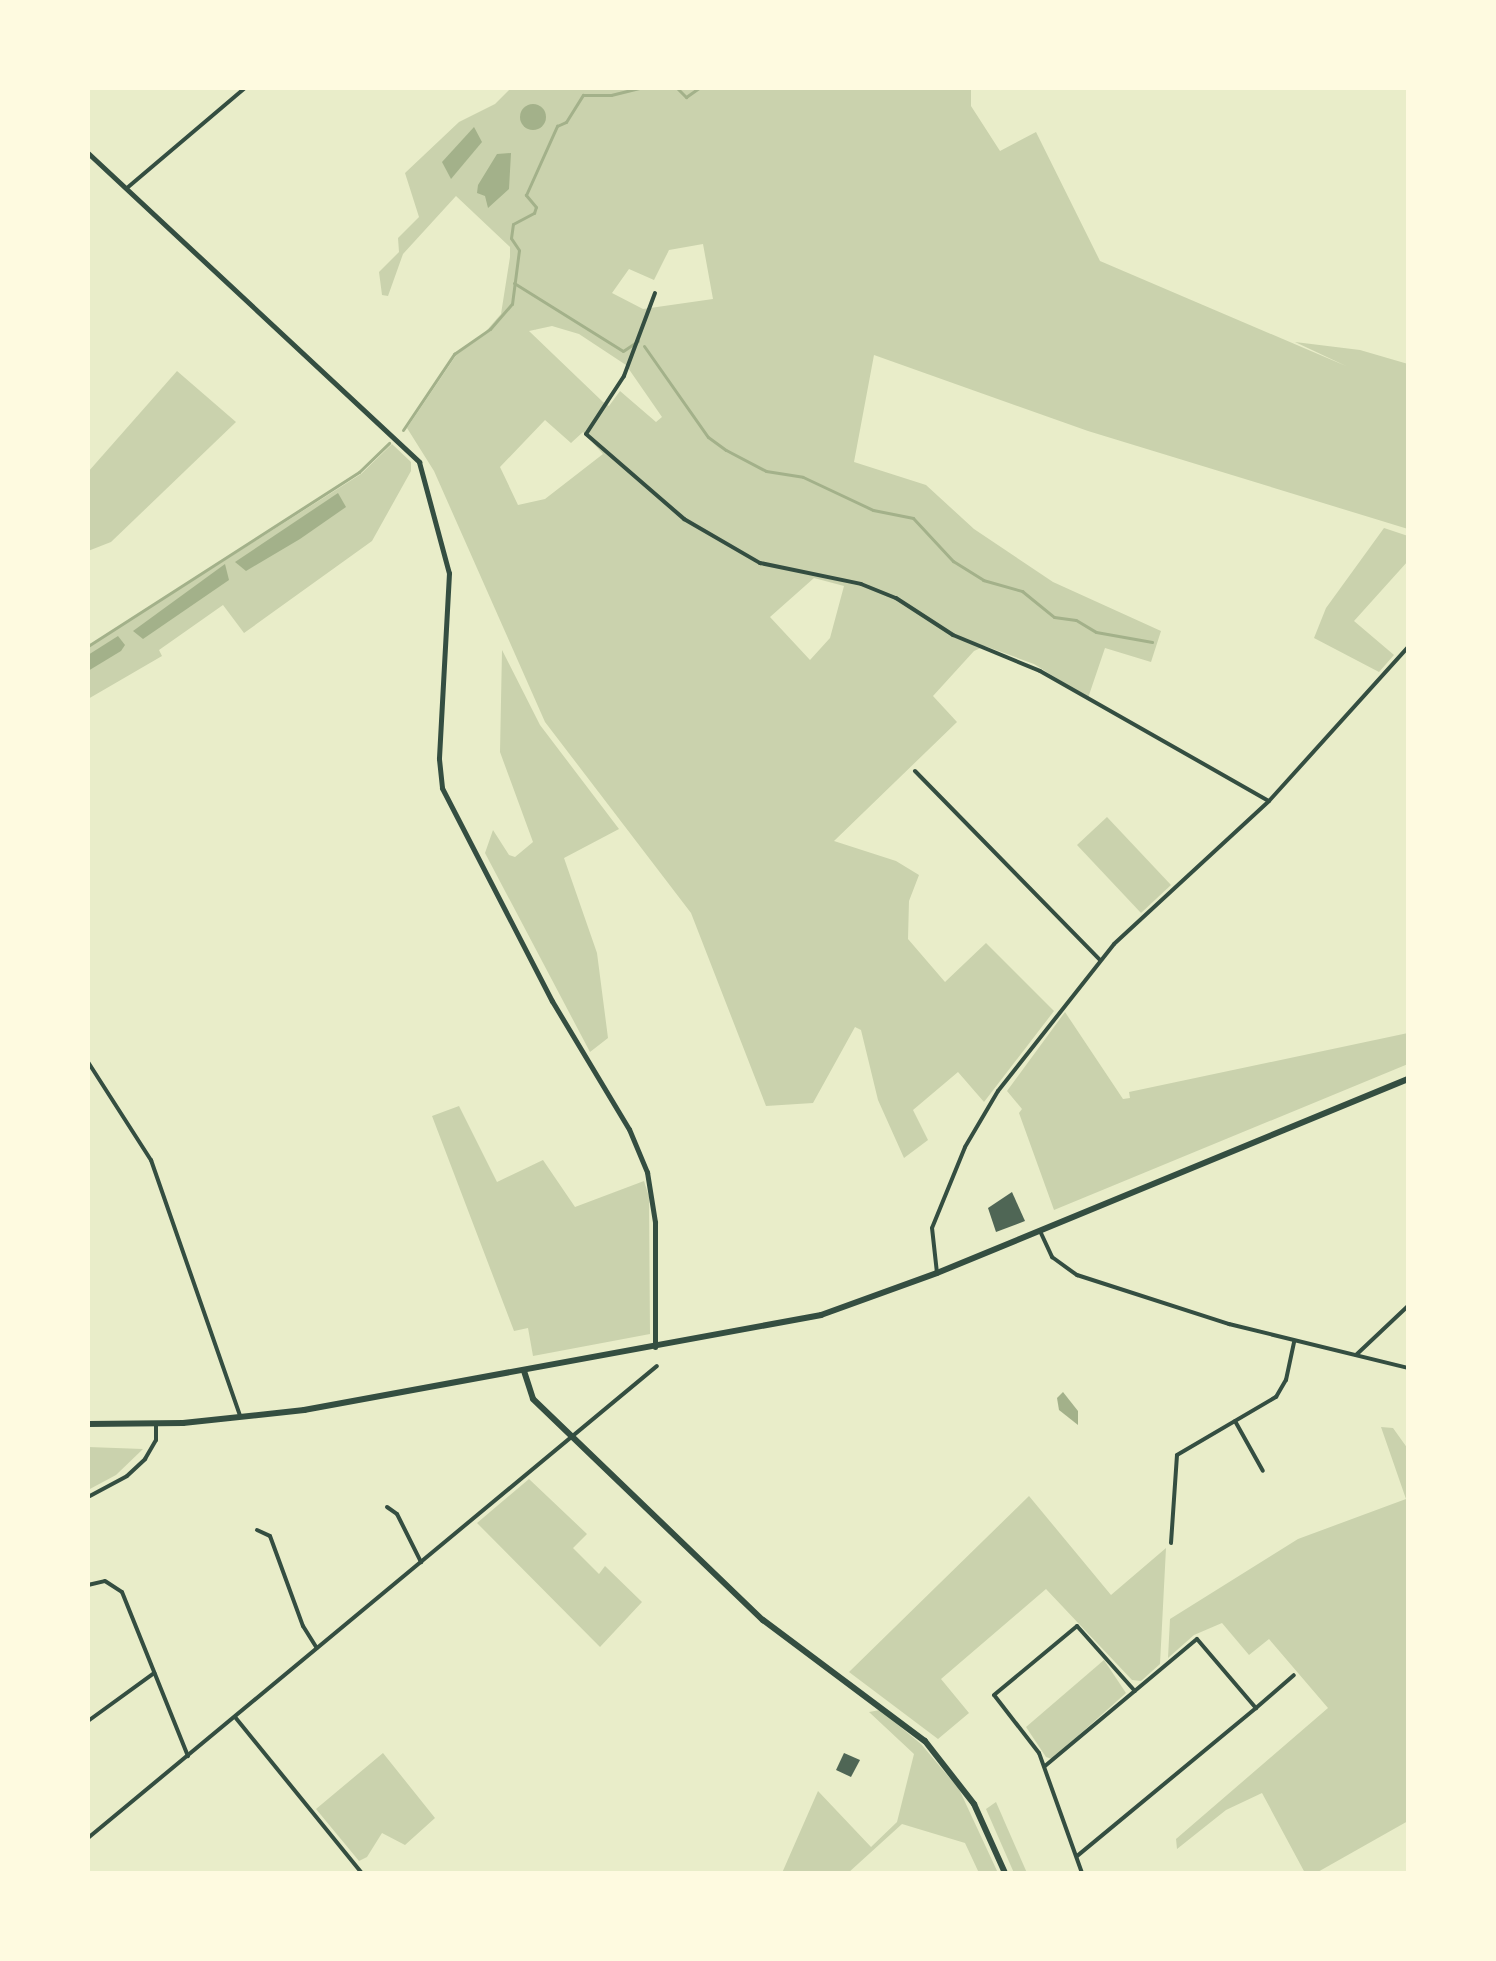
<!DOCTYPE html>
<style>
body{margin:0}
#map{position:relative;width:1496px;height:1961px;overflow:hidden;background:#e9edc9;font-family:Mulish,sans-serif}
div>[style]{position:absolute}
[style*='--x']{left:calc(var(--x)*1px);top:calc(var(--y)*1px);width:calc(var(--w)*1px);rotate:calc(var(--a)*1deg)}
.green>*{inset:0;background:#cad2ad}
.water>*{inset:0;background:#a3b18a}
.round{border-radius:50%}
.stream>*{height:3px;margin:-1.5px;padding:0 1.5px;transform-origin:1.5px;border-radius:1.5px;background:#a3b18a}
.building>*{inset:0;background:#4f6655}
.minor>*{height:4px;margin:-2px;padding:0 2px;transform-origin:2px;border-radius:2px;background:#344e41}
.tertiary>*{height:5px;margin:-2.5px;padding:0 2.5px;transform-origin:2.5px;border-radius:2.5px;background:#344e41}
.secondary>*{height:6px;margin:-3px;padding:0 3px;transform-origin:3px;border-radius:3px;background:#344e41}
span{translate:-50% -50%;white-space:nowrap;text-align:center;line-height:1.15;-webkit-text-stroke:8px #fefae0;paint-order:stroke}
.frame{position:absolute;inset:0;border:90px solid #fefae0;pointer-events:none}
</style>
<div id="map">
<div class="green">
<i style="clip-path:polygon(evenodd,511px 88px,971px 88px,971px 106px,1000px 151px,1036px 132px,1100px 261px,1346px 366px,1295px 342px,1360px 350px,1408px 364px,1408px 529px,1088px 431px,874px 355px,854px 462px,926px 485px,974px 529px,1053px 582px,1161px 631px,1151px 662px,1105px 648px,1088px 698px,1034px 664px,985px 646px,974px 651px,933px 696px,957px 722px,834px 841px,896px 861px,919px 875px,909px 901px,908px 939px,945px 982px,986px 943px,1054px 1011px,984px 1102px,958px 1072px,913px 1110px,928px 1140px,904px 1158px,878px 1100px,861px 1030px,855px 1027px,813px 1103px,766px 1106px,691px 913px,545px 722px,434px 471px,407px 428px,457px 354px,481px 337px,501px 314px,510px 257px,510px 247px,456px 196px,403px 254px,388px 296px,382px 295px,379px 272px,399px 252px,398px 238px,419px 217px,405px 173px,459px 122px,495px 104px,511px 88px,703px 244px,713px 299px,643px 309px,612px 293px,629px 269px,654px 280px,669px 250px,703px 244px,511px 88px,552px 326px,579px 334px,626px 365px,662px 417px,656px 422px,620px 391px,609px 406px,603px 402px,529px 331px,552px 326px,511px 88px,545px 420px,571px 443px,583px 432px,603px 454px,545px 499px,518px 505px,500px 467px,545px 420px,511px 88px,814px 578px,844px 586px,830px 638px,810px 660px,770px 617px,814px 578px)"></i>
<i style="clip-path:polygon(177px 371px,236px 422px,111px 542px,88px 551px,88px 472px)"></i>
<i style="clip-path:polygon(392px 444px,411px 462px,411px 471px,372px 541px,244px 633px,223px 605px,159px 650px,162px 656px,88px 699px,88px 647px,361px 474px)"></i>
<i style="clip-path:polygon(1384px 528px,1408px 536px,1408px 561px,1354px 621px,1394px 655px,1379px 672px,1314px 638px,1326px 608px)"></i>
<i style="clip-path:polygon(502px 650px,540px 725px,619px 829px,564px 858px,597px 953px,608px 1038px,590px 1052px,485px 853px,493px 830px,509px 855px,515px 857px,533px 842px,500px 752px)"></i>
<i style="clip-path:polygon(1107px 817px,1171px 885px,1141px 913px,1077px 845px)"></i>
<i style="clip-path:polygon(1065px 1012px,1123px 1099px,1130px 1098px,1129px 1092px,1408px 1033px,1408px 1064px,1054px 1210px,1019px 1113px,1022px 1109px,1007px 1091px)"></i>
<i style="clip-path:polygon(459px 1106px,497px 1182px,543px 1160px,575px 1207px,644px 1181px,649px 1197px,650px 1334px,533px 1356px,528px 1328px,514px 1331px,432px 1116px)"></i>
<i style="clip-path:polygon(1381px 1427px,1393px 1428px,1408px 1449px,1408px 1821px,1316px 1873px,1305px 1873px,1262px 1793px,1226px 1810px,1177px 1849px,1176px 1839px,1328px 1708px,1269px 1639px,1249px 1655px,1222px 1623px,1194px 1635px,1168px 1658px,1170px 1619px,1298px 1539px,1406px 1499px)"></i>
<i style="clip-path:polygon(88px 1447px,143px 1449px,116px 1475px,88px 1490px)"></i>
<i style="clip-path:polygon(529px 1479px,587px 1534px,573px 1548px,599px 1574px,605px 1566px,642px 1602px,600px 1647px,477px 1523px)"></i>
<i style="clip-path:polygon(1029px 1496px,1111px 1595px,1166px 1548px,1160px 1664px,1141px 1681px,1132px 1680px,1046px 1589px,941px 1679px,969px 1713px,938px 1739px,849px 1672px)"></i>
<i style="clip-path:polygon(1104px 1660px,1126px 1693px,1052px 1759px,1046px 1757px,1026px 1727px)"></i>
<i style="clip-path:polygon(880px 1710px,921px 1744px,959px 1789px,998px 1873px,979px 1873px,965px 1843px,902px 1824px,848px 1873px,782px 1873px,818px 1791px,871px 1847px,897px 1822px,914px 1754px,869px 1712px)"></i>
<i style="clip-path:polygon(383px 1753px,435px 1818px,405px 1845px,382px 1833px,367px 1857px,359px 1861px,316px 1809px)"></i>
<i style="clip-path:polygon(996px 1802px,1027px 1873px,1014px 1873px,986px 1809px)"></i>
</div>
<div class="water">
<i class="round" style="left:520px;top:104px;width:26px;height:26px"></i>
<i style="clip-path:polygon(474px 127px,482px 142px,451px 179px,442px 162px)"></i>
<i style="clip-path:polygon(511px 153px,509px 189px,488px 208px,485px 196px,477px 193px,478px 185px,497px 154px)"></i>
<i style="clip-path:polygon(338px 493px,346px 507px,300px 539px,246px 571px,235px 562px)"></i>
<i style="clip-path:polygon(225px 564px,229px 580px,143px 639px,133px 631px)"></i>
<i style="clip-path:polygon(118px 636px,125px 645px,121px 651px,88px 671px,88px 655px)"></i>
<i style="clip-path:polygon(1063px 1392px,1078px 1411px,1078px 1425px,1059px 1410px,1057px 1398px)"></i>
</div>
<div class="stream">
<i style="--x:656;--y:88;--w:10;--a:0"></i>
<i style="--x:677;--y:88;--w:13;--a:45"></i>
<i style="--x:686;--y:97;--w:16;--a:-35"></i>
<i style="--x:514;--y:283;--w:128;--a:32"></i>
<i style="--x:623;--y:351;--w:18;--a:-34"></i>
<i style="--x:644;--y:346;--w:111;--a:54.9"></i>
<i style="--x:708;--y:437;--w:22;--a:36"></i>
<i style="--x:726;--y:450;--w:45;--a:27.7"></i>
<i style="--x:766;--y:471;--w:37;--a:9"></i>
<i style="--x:803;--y:477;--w:77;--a:25.2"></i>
<i style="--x:873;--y:510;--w:41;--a:11.3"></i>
<i style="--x:913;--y:518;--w:59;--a:47.1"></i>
<i style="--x:953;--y:561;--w:36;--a:32"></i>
<i style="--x:983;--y:580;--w:41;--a:15.8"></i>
<i style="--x:1022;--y:591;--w:41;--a:39.1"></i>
<i style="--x:1054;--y:617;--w:22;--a:8"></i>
<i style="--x:1076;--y:620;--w:23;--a:31"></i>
<i style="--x:1096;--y:632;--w:57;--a:10.1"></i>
<i style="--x:403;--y:430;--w:92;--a:-56.1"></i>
<i style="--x:454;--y:354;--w:44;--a:-34.8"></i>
<i style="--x:490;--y:329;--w:33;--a:-49"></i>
<i style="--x:512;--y:304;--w:54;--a:-82.6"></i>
<i style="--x:519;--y:250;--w:14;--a:-124"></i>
<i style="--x:511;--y:238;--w:14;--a:-82"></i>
<i style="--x:513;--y:224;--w:24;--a:-28"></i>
<i style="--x:534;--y:213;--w:6;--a:-72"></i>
<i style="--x:536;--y:207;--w:16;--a:-130"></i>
<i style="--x:526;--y:195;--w:76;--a:-65.8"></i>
<i style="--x:557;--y:126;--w:10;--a:-24"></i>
<i style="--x:566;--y:122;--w:32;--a:-58"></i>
<i style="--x:583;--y:95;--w:28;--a:0"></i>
<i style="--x:611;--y:95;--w:29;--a:-14"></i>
<i style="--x:88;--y:646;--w:322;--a:-32.7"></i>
<i style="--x:359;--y:472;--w:42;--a:-44"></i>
</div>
<div class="building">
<i style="clip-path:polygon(1012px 1192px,1025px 1221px,996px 1232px,988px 1208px)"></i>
<i style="clip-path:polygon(844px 1753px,860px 1760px,851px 1777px,836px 1770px)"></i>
</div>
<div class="minor">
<i style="--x:127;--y:188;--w:155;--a:-40.3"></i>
<i style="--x:655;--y:293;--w:89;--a:110.5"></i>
<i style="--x:624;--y:376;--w:69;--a:123.2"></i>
<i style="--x:586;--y:434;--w:130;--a:40.9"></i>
<i style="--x:684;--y:519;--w:88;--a:30.1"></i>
<i style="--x:760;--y:563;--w:103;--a:11.7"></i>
<i style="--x:861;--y:584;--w:38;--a:22"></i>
<i style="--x:896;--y:598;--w:68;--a:33"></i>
<i style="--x:953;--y:635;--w:94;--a:22.5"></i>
<i style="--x:1040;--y:671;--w:263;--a:29.6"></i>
<i style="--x:915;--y:771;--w:264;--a:45.6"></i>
<i style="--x:88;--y:1062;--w:117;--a:57.3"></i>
<i style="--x:151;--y:1160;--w:271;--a:70.8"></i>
<i style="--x:1040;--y:1231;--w:29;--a:65"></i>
<i style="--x:1052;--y:1257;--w:31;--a:36"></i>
<i style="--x:1077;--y:1275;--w:160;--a:17.9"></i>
<i style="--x:1229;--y:1324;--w:184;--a:13.8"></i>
<i style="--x:937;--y:1273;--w:45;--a:-96.3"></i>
<i style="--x:932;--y:1228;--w:87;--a:-67.8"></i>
<i style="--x:965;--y:1147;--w:65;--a:-59.5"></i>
<i style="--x:998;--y:1091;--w:187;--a:-51.7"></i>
<i style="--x:1114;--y:944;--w:211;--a:-42.7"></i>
<i style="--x:1269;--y:801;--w:207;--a:-47.9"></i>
<i style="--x:1356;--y:1355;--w:71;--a:-43.3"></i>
<i style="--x:1235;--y:1421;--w:57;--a:60.8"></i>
<i style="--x:88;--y:1497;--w:44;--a:-28.3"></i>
<i style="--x:127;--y:1476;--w:25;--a:-43"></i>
<i style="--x:145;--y:1459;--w:22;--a:-60"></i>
<i style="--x:156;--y:1440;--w:16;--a:-90"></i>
<i style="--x:387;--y:1507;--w:12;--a:35"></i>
<i style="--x:397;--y:1514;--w:54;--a:63.4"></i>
<i style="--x:257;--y:1530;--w:14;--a:25"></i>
<i style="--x:270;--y:1536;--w:96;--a:69.9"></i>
<i style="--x:303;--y:1626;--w:26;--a:58"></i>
<i style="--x:1171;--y:1543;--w:88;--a:-86.1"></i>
<i style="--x:1177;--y:1455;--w:115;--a:-30.4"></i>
<i style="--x:1276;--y:1397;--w:20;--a:-60"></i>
<i style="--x:1286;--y:1380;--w:40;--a:-78"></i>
<i style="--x:88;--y:1585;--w:17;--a:-13"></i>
<i style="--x:105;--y:1581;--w:20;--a:33"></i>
<i style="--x:122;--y:1592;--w:177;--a:68.1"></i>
<i style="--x:1256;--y:1708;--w:50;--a:-41"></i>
<i style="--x:235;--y:1717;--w:201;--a:50.9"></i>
<i style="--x:88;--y:1721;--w:82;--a:-36"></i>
<i style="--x:1045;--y:1766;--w:198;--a:-39.9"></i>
<i style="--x:1197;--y:1639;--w:91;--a:49.5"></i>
<i style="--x:1256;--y:1708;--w:232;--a:140.4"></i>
<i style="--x:88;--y:1838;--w:739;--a:-39.68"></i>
<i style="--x:1082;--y:1873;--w:127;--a:-109.7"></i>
<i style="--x:1039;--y:1753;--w:73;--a:-127.8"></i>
<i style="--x:994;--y:1695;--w:108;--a:-39.7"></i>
<i style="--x:1077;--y:1626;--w:87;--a:48.3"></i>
</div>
<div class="tertiary">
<i style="--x:88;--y:153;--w:453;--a:43"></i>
<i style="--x:419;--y:462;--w:115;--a:74.9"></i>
<i style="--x:449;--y:573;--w:186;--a:93.1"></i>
<i style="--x:439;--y:759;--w:29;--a:84"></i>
<i style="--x:442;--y:788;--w:240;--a:62.7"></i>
<i style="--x:552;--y:1001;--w:149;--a:59"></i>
<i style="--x:629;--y:1129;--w:47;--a:67.3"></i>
<i style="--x:647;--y:1172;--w:51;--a:80.9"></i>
<i style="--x:655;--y:1222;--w:125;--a:90"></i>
</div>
<div class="secondary">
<i style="--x:524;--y:1371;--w:29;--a:72"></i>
<i style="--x:533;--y:1399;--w:319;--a:43.9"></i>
<i style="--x:763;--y:1620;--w:202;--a:36.8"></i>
<i style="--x:925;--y:1741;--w:80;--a:52.1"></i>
<i style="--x:974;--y:1804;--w:76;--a:65.8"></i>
<i style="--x:88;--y:1424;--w:95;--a:-0.6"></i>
<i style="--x:183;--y:1423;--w:122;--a:-6.1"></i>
<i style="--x:304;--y:1410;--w:526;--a:-10.41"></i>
<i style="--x:821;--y:1315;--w:123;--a:-19.9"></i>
<i style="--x:937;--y:1273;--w:509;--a:-22.39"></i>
</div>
<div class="frame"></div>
</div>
